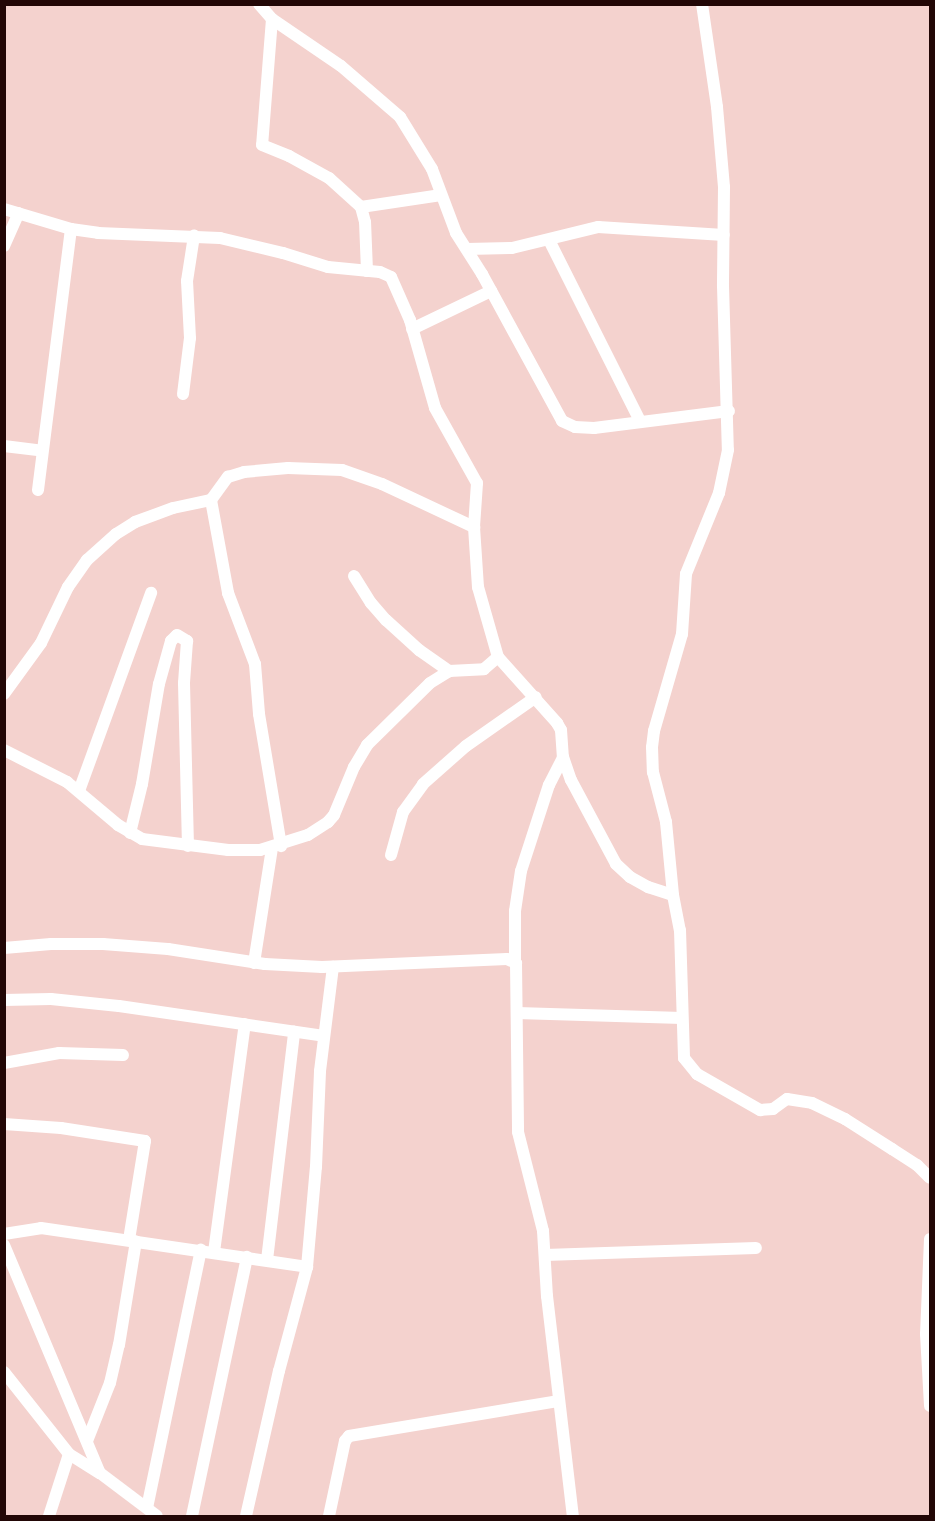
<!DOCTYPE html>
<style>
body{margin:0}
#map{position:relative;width:935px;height:1521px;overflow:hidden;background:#f4d2ce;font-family:"Fira Sans Condensed",sans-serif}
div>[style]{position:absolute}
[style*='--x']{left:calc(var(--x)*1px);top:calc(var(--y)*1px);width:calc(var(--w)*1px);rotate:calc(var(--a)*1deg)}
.minor>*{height:12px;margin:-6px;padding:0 6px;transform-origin:6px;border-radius:6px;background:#fff}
span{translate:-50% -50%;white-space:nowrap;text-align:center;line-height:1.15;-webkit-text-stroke:6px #fcfcfc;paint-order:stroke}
.frame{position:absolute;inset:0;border:6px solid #220706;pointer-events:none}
</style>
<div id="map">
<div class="minor">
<i style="--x:259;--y:4;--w:20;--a:49"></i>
<i style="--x:272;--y:19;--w:83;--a:34.3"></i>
<i style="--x:341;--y:66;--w:78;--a:40.8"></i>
<i style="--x:400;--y:117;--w:61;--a:58.4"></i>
<i style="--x:432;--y:169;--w:68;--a:69.4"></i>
<i style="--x:456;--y:233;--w:49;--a:57.6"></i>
<i style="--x:482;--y:274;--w:167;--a:61.4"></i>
<i style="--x:562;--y:421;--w:14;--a:25"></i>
<i style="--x:575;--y:427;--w:19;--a:3"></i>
<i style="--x:594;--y:428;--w:136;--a:-7.2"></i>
<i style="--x:702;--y:4;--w:104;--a:81.7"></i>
<i style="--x:717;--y:107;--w:80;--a:85"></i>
<i style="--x:724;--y:187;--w:99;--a:90.6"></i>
<i style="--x:723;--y:286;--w:164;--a:88.3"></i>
<i style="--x:728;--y:450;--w:44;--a:101.8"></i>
<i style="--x:719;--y:493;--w:87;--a:112.2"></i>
<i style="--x:686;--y:574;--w:60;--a:93.8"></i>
<i style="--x:682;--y:634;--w:101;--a:106.1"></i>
<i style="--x:654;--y:731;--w:16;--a:97"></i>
<i style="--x:652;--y:747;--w:25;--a:88"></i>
<i style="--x:653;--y:772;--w:52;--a:75.4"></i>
<i style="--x:666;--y:822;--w:73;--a:84.5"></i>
<i style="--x:673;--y:895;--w:36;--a:79"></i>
<i style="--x:680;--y:930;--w:128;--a:88.2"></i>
<i style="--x:684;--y:1058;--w:21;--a:51"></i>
<i style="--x:697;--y:1074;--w:73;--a:29.7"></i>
<i style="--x:760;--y:1110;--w:13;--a:-4"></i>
<i style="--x:773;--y:1109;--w:17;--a:-36"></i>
<i style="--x:787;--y:1099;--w:25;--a:9"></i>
<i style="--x:812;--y:1103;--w:37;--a:26"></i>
<i style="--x:845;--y:1119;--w:56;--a:32.6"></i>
<i style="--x:892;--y:1149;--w:30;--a:33"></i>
<i style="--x:917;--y:1165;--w:18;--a:45"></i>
<i style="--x:272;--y:19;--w:126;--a:94.5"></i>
<i style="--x:262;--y:145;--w:29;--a:22"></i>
<i style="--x:289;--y:156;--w:46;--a:28.8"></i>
<i style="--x:329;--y:178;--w:43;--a:42.2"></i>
<i style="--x:4;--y:209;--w:70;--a:16.6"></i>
<i style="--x:71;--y:229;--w:27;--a:8"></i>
<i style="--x:98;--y:233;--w:122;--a:2.3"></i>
<i style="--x:220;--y:238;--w:65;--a:13.4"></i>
<i style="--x:283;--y:253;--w:47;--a:17.3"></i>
<i style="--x:328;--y:267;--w:52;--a:5.5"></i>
<i style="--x:380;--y:272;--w:12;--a:24"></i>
<i style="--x:391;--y:277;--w:47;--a:66.2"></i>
<i style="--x:410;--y:320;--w:91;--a:74.1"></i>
<i style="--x:435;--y:408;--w:86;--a:60.8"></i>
<i style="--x:477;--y:483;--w:44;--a:93.9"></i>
<i style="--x:474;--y:527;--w:60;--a:86.2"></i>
<i style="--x:478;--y:587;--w:73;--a:74.1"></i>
<i style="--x:498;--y:657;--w:89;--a:48.2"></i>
<i style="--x:557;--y:723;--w:8;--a:60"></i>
<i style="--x:561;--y:730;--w:27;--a:86"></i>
<i style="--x:563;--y:757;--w:24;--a:71"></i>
<i style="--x:571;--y:780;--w:95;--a:61.8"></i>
<i style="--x:616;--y:864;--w:19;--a:43"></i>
<i style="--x:630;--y:877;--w:21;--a:29"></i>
<i style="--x:648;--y:887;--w:26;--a:18"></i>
<i style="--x:549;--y:240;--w:203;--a:63.3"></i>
<i style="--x:4;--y:246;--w:36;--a:-66"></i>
<i style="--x:467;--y:249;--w:45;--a:-1.3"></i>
<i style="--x:512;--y:248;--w:89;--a:-13.7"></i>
<i style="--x:598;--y:227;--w:126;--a:3.6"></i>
<i style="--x:367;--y:271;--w:49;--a:-92.3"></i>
<i style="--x:365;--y:222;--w:16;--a:-105"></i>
<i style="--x:361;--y:207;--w:81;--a:-8.5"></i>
<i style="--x:412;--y:329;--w:88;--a:-25.7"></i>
<i style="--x:183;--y:394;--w:56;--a:-82.9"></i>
<i style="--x:190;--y:338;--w:57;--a:-93"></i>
<i style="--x:187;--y:281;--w:46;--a:-81.2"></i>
<i style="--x:4;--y:446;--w:38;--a:7"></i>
<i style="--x:38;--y:490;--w:263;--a:-82.8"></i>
<i style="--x:211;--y:500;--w:95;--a:79.6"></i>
<i style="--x:228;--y:593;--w:76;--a:69.2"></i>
<i style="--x:255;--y:664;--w:50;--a:85.4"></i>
<i style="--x:259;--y:714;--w:134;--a:80.5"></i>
<i style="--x:354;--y:576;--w:32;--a:58"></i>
<i style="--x:371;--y:603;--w:23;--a:49"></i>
<i style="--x:386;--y:620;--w:45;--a:42.3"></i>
<i style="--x:419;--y:650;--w:37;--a:35"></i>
<i style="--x:4;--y:694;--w:63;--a:-54"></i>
<i style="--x:41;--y:643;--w:62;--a:-64.3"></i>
<i style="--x:68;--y:587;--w:33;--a:-55"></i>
<i style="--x:87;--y:560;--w:39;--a:-42"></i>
<i style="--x:116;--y:534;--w:22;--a:-32"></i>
<i style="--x:135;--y:522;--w:40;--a:-20.2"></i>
<i style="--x:173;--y:508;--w:39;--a:-12"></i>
<i style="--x:211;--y:500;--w:29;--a:-54"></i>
<i style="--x:228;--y:477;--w:17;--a:-17"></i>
<i style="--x:244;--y:472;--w:44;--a:-5.2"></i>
<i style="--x:288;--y:468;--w:54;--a:2.1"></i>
<i style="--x:342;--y:470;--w:42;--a:19.3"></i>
<i style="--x:382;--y:484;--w:102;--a:25.1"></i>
<i style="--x:4;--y:750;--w:71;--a:26.9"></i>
<i style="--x:67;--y:782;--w:67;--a:40.1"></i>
<i style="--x:118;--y:825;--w:28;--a:30"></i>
<i style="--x:142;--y:839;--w:87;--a:7.3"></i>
<i style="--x:228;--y:850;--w:32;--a:0"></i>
<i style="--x:260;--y:850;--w:50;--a:-17.4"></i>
<i style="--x:308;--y:835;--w:24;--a:-33"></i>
<i style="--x:328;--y:822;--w:9;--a:-49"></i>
<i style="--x:334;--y:815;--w:52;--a:-67.4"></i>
<i style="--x:354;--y:767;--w:26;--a:-59"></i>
<i style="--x:367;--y:745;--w:88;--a:-44.5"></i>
<i style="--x:430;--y:683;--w:22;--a:-32"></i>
<i style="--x:449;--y:671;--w:35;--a:-3"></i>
<i style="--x:484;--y:669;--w:18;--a:-41"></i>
<i style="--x:79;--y:791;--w:211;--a:-70"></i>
<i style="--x:130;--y:833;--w:50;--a:-76.2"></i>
<i style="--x:142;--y:784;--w:101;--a:-80.4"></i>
<i style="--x:159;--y:684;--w:45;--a:-74.4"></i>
<i style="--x:171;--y:641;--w:8;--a:-45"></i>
<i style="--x:177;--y:635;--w:12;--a:31"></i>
<i style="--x:187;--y:641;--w:42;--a:94.1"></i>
<i style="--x:184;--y:683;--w:163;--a:88.6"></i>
<i style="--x:391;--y:855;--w:45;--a:-74.4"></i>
<i style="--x:403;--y:812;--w:34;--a:-54"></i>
<i style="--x:423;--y:784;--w:57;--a:-41.5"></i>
<i style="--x:466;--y:746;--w:85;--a:-35"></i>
<i style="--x:4;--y:948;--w:47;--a:-4.9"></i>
<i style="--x:51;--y:944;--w:52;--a:0"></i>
<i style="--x:103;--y:944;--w:65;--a:4.4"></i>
<i style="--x:168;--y:949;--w:98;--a:8.8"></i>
<i style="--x:265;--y:964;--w:57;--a:3"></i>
<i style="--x:322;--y:967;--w:185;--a:-2.5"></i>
<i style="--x:507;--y:959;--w:10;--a:24"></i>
<i style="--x:516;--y:963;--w:169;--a:89.3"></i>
<i style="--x:518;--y:1132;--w:102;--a:75.8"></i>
<i style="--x:543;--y:1231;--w:65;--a:86.5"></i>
<i style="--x:547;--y:1296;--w:222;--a:83.3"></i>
<i style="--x:515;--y:961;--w:50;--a:-90"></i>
<i style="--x:515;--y:911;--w:40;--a:-81.5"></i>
<i style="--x:521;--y:871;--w:90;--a:-72"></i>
<i style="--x:549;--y:785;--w:31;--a:-63"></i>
<i style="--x:254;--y:963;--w:116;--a:-81.1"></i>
<i style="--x:4;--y:1000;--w:47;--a:-1.2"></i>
<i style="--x:51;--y:999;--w:68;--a:5.9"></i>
<i style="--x:119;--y:1006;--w:207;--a:8.3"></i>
<i style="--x:517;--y:1013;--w:165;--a:1.7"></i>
<i style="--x:4;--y:1063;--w:56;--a:-10.3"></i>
<i style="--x:59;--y:1053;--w:64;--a:1.8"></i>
<i style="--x:4;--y:1124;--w:57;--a:4"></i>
<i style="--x:61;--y:1128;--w:85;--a:8.8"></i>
<i style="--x:145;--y:1141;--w:100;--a:99.2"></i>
<i style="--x:4;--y:1234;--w:37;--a:-9"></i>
<i style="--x:41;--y:1228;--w:269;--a:8.3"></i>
<i style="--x:930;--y:1239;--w:95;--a:92.4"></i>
<i style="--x:926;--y:1334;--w:72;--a:86.8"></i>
<i style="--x:4;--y:1245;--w:247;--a:67.2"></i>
<i style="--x:214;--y:1252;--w:230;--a:-82.3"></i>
<i style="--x:545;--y:1255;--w:211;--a:-1.9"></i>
<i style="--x:267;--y:1260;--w:230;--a:-83.2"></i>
<i style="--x:4;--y:1372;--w:105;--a:51.6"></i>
<i style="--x:69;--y:1454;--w:36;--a:32"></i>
<i style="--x:100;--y:1473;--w:71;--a:37"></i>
<i style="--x:87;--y:1441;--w:62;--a:-68.4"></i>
<i style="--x:110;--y:1383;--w:39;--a:-77"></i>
<i style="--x:119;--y:1345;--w:105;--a:-80.7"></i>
<i style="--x:147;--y:1508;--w:264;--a:-78.2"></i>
<i style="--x:49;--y:1516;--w:65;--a:-72.1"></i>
<i style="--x:192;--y:1516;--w:265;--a:-78"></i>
<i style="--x:246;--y:1516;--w:149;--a:-77.2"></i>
<i style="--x:279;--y:1371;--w:108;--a:-74.9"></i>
<i style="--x:307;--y:1267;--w:100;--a:-84.9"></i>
<i style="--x:316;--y:1167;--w:96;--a:-87.6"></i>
<i style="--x:320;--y:1071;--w:105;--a:-82.9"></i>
<i style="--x:329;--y:1516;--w:77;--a:-78"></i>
<i style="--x:345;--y:1441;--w:6;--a:-51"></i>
<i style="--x:349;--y:1436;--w:213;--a:-9.5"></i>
</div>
<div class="frame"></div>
</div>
